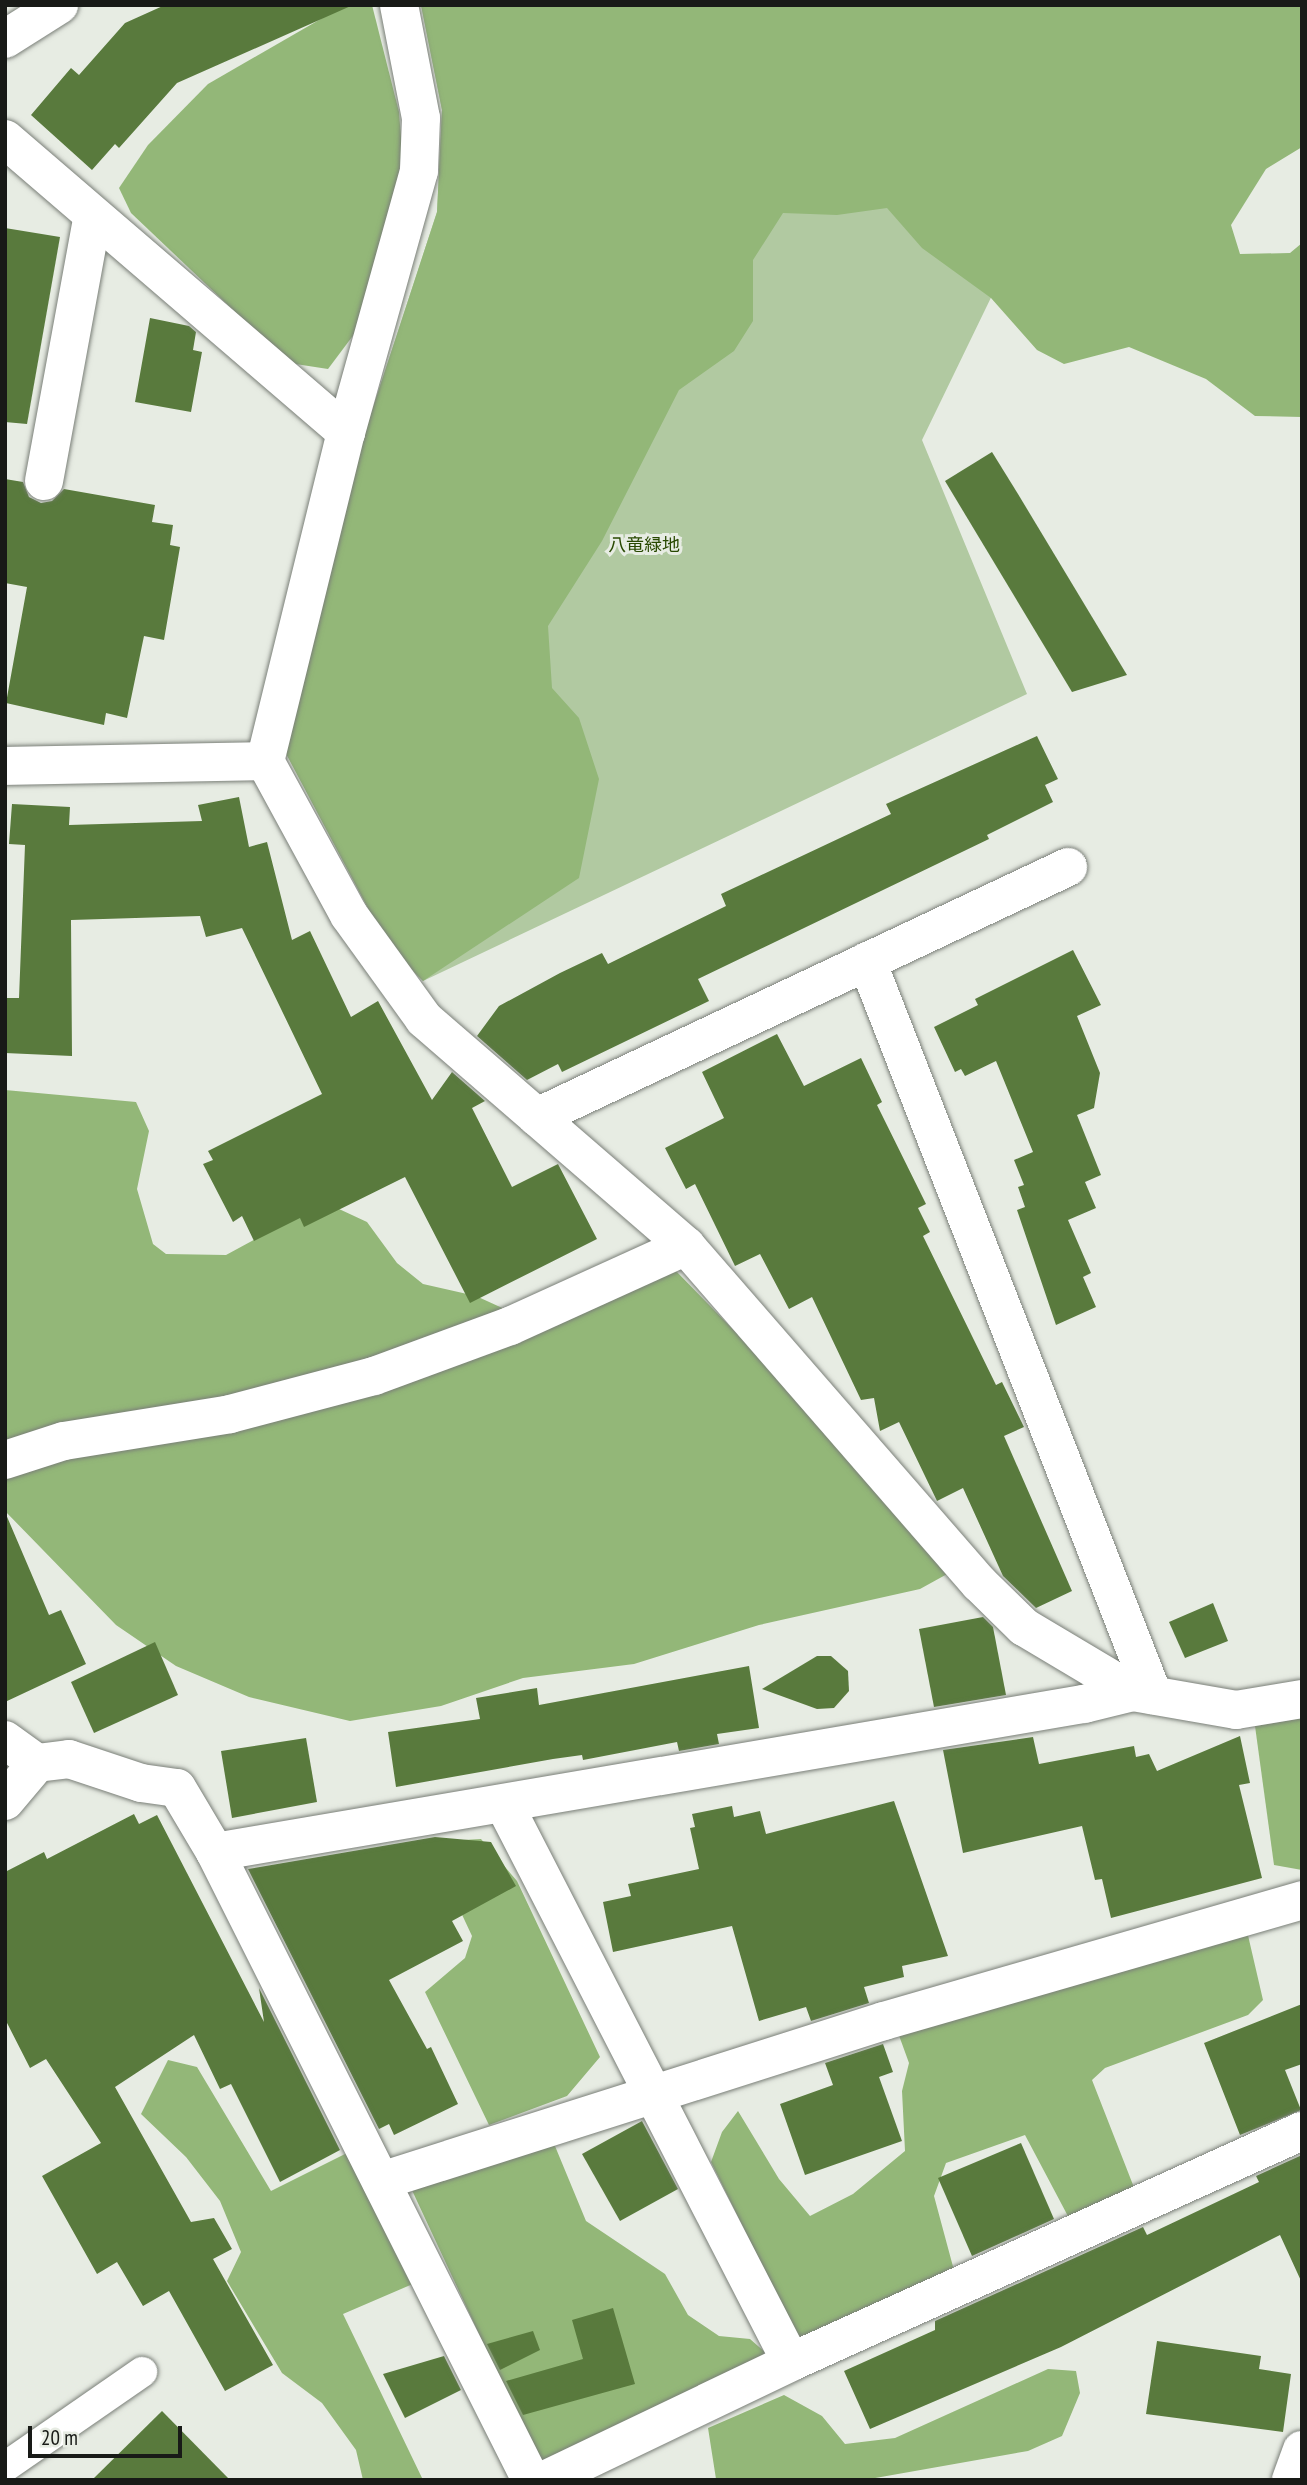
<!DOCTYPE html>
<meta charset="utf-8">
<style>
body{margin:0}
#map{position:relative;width:1307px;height:2485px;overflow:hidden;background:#e7ece3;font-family:"PT Sans Narrow","Noto Sans JP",sans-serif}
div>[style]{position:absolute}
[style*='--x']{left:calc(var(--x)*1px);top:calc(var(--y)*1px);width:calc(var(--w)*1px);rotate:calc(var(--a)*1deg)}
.green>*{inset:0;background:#b1c9a1}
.forest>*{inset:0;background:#93b778}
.building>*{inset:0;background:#597a3d}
.roads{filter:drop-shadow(0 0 2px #7a7f78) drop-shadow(0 0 2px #7a7f78)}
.lane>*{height:30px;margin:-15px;padding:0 15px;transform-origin:15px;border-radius:15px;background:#fff}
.street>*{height:38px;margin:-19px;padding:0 19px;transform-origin:19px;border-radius:19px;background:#fff}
span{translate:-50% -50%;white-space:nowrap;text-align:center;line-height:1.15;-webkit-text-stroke:6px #e7ece3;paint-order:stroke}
.park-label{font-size:18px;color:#284801}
.frame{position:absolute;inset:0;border:7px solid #181a17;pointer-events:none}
.scale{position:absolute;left:28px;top:2426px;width:154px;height:32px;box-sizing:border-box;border:4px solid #181a17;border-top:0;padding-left:9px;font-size:21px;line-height:24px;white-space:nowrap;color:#181a17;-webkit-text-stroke:5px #e7ece3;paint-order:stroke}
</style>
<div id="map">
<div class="green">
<i style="clip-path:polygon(421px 5px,1077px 120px,922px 440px,1027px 694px,423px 981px,388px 946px,366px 429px,437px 212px,442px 110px)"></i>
</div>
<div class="forest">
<i style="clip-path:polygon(345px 5px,372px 5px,399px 112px,402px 150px,395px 204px,355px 333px,328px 369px,289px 363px,131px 213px,119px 188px,148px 145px,208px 84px)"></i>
<i style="clip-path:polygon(421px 5px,1302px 5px,1302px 147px,1266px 169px,1231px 225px,1240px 254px,1290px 253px,1302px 243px,1302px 417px,1255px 416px,1206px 379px,1129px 347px,1064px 364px,1037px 350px,991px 298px,922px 248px,887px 208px,837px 215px,783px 213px,753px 260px,753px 321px,734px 351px,679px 390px,602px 541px,548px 626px,552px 688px,579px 718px,599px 779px,579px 878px,423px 981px,388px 946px,284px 750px,366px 429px,437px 212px,442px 110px)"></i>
<i style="clip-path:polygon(5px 1090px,136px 1102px,149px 1131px,137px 1189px,153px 1244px,166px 1254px,226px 1255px,324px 1202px,367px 1222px,397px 1263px,423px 1284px,476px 1296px,518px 1315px,378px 1368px,5px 1449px)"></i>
<i style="clip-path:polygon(675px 1270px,835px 1434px,949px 1573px,920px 1589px,759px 1625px,634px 1664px,523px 1678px,441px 1706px,350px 1721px,249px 1697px,176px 1666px,116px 1625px,5px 1511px,5px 1475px)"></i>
<i style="clip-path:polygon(1302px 1718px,1302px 1870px,1274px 1865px,1255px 1726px)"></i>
<i style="clip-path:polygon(481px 1839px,517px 1881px,600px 2057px,567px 2096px,489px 2125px,425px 1992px,465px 1958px,472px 1936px,428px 1842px)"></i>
<i style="clip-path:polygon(1247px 1931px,1263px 2000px,1248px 2015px,1105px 2068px,1092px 2080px,1135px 2190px,1070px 2220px,1025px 2135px,946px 2163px,934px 2196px,955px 2274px,798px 2339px,711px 2162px,722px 2132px,738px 2111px,779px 2179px,810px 2216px,853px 2194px,905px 2151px,902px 2091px,909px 2063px,897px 2030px)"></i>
<i style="clip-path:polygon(168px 2060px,197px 2067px,271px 2191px,351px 2151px,422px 2280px,343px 2314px,423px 2480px,363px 2480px,356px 2450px,322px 2403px,282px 2373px,227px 2281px,241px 2252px,220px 2201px,186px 2157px,141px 2114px)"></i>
<i style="clip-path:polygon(550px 2134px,586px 2221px,665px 2274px,688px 2315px,719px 2336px,750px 2339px,774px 2360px,540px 2465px,410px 2186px)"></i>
<i style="clip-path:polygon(1048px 2369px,1076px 2371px,1080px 2393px,1062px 2436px,1028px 2451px,864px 2480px,716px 2479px,708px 2428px,784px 2395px,822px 2416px,845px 2444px,895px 2438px)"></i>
</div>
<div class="building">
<i style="clip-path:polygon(165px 5px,353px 5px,177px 83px,119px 148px,115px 144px,92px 170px,31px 115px,71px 68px,79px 75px,125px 23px)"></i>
<i style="clip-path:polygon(5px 228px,60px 237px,27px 424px,5px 422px)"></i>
<i style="clip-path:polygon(150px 318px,189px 326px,196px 332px,193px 350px,202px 352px,191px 412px,135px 402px)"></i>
<i style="clip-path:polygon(992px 452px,1018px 494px,1127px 675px,1072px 692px,945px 481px)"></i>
<i style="clip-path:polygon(5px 479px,23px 482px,29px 497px,41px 503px,52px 501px,64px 489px,155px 505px,152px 522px,173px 525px,170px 545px,180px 547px,164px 640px,144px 636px,127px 718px,106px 713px,104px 725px,6px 703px,27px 587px,5px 583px)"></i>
<i style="clip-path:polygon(1037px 736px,1058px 779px,1045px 785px,1053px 802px,987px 835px,989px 839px,698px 979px,709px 1001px,562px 1072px,558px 1064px,527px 1080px,477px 1036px,499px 1006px,560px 973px,602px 953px,608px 964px,726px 906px,721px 894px,891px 814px,886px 804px)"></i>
<i style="clip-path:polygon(239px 797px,249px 847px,267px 842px,292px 940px,310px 931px,351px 1017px,378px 1001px,432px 1100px,452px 1072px,485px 1101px,472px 1108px,512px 1187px,558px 1164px,597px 1239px,470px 1303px,405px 1177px,304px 1227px,300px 1218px,254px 1241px,242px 1216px,233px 1222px,203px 1164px,213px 1160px,208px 1151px,322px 1094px,242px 928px,206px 937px,200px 916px,71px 920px,72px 1056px,5px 1053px,5px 998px,19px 998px,25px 845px,9px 844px,12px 804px,70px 807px,69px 825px,202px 821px,198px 805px)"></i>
<i style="clip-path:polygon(1073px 950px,1101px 1005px,1077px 1016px,1100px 1073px,1094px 1108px,1077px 1115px,1101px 1175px,1085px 1182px,1096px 1208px,1068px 1220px,1091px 1273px,1083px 1277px,1096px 1307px,1056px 1325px,1017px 1210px,1025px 1207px,1018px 1187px,1024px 1185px,1014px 1160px,1033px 1152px,996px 1061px,965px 1076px,961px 1069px,955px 1072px,934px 1027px,978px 1005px,975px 999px)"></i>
<i style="clip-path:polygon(777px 1034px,804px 1086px,861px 1058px,882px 1102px,877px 1105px,926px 1204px,918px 1208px,930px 1232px,923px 1236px,996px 1385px,1002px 1382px,1024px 1427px,1004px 1436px,1072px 1591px,1036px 1608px,1003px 1576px,963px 1488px,937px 1501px,899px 1422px,880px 1431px,874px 1398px,861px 1400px,812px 1297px,789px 1309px,760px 1254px,735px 1266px,695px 1184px,686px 1189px,665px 1148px,724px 1118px,702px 1072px)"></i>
<i style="clip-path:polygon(5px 1512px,49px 1615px,61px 1610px,86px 1664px,5px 1702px)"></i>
<i style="clip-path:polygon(1213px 1603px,1228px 1641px,1185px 1658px,1169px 1622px)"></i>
<i style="clip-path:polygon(983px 1617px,993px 1627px,1006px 1695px,934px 1707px,919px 1629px)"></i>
<i style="clip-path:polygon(155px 1642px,178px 1695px,94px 1733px,71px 1682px)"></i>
<i style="clip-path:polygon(817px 1656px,831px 1656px,848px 1671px,849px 1691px,834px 1708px,817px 1709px,762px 1689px)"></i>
<i style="clip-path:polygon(749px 1666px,759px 1728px,717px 1734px,719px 1744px,679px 1751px,677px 1742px,583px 1760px,582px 1755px,553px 1759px,396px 1787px,388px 1732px,480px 1719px,476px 1698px,537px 1688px,539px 1705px)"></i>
<i style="clip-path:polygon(1240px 1736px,1250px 1783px,1239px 1785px,1262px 1878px,1111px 1918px,1102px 1879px,1095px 1880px,1082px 1826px,963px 1853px,943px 1750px,1033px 1737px,1039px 1764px,1134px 1746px,1136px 1757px,1149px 1754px,1157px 1771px)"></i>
<i style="clip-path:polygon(306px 1738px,317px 1802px,232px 1818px,221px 1751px)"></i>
<i style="clip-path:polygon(894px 1801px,948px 1956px,902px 1966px,904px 1977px,864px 1987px,869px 2003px,811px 2021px,806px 2007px,759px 2021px,732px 1926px,613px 1952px,603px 1902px,631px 1896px,628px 1884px,699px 1869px,690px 1828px,695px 1827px,692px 1814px,732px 1806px,734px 1817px,760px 1811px,766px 1834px)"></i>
<i style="clip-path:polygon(134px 1814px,139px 1824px,157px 1815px,264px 2022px,259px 1988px,340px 2150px,280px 2182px,231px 2084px,220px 2089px,194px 2035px,115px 2087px,191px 2222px,214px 2218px,232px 2249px,213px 2259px,273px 2365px,225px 2391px,169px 2291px,143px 2306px,117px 2262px,97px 2274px,42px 2176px,101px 2143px,46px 2059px,30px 2068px,5px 2019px,5px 1872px,44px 1852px,47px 1859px)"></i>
<i style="clip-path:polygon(435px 1837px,491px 1842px,516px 1886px,452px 1921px,463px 1941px,389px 1980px,427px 2049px,431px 2047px,458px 2104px,394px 2135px,389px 2124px,379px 2129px,248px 1869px)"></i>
<i style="clip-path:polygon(1302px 2004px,1302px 2064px,1285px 2070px,1301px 2110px,1240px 2135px,1204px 2043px)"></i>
<i style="clip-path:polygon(883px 2044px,893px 2072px,879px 2077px,902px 2141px,805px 2175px,780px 2104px,833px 2085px,825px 2063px)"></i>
<i style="clip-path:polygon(642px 2121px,678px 2189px,620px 2221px,582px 2154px)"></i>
<i style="clip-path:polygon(1021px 2143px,1054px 2219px,972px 2256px,938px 2178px)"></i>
<i style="clip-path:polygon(1302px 2155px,1302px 2283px,1280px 2235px,1061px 2347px,870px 2429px,844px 2371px,935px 2330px,935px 2321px,1143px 2227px,1147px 2235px,1259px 2182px,1256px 2176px)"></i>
<i style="clip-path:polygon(613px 2308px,635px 2384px,523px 2415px,506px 2381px,583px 2359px,572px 2320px)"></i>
<i style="clip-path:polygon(533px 2331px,540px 2350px,500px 2370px,487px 2344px)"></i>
<i style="clip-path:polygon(1157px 2341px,1261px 2356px,1259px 2369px,1291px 2374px,1283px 2432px,1146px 2414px)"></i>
<i style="clip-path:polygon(444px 2356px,461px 2390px,405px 2418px,383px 2374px)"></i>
<i style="clip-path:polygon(162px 2411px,230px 2480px,92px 2480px)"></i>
</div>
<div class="roads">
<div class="lane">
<i style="--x:5;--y:2467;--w:167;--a:-34.7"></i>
</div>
<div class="street">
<i style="--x:399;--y:5;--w:115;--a:79"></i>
<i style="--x:421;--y:118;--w:53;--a:92.2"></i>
<i style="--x:419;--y:171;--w:271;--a:105.6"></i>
<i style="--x:346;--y:432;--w:339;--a:103.8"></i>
<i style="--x:265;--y:761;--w:175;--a:61.4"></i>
<i style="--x:349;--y:915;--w:128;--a:54.2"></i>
<i style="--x:424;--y:1019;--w:347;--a:40.9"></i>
<i style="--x:686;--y:1246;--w:447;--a:49"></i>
<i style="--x:979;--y:1583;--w:63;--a:44.4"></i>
<i style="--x:1024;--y:1627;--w:127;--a:30.8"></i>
<i style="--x:1133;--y:1692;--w:105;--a:9.9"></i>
<i style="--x:1236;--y:1710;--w:67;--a:-9.5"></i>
<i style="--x:5;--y:39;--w:64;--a:-32.2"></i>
<i style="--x:5;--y:139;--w:450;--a:40.7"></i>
<i style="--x:44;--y:481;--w:270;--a:-79.6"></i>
<i style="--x:5;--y:766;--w:260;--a:-1.1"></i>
<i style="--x:867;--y:961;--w:788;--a:68.71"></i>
<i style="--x:537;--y:1117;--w:587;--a:-25.21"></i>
<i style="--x:5;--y:1460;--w:62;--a:-17.9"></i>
<i style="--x:64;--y:1441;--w:168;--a:-9.2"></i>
<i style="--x:230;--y:1414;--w:149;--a:-14.8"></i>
<i style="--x:374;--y:1376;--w:145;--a:-20.2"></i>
<i style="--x:510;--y:1326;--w:193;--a:-24.4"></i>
<i style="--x:5;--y:1740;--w:39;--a:36"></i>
<i style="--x:37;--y:1763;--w:32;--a:-7"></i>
<i style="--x:69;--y:1759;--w:76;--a:18.4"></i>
<i style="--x:141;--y:1783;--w:36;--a:8"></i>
<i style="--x:177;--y:1788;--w:74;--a:59.3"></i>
<i style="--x:215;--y:1852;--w:882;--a:-9.67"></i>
<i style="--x:1084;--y:1704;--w:50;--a:-13.8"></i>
<i style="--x:5;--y:1801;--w:50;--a:-49.9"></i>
<i style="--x:504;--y:1804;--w:627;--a:62.78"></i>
<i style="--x:215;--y:1852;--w:703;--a:63.29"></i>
<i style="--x:381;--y:2181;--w:528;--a:-17.65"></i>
<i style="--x:884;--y:2021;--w:435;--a:-16.1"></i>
<i style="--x:545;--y:2480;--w:273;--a:-25.6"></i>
<i style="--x:791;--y:2362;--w:561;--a:-24.33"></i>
<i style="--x:1291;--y:2480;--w:32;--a:-70"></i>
</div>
</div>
<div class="park-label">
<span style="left:644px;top:545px">八竜緑地</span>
</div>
<div class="frame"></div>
<div class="scale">20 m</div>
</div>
